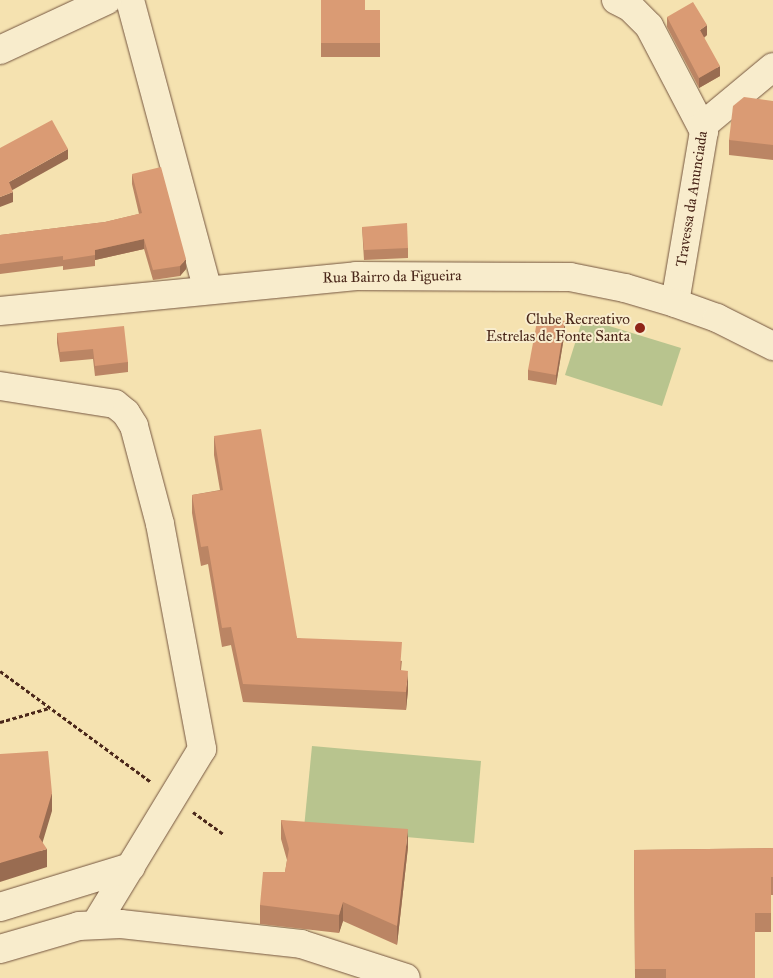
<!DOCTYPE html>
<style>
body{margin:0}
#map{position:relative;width:773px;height:978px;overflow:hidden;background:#f5e2b0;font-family:"IM FELL Great Primer",serif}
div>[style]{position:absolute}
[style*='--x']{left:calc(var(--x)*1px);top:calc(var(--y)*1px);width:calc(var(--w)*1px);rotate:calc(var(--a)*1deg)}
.green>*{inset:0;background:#b8c48e}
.path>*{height:3px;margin-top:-1.5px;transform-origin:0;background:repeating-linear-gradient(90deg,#4a271a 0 4px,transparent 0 6.5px)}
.roads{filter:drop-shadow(0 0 1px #755640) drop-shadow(0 0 1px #755640)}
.minor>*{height:28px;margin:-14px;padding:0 14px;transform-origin:14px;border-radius:14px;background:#f8eccc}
.wall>*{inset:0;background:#bb8564}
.shaded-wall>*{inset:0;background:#996c51}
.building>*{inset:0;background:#da9b74}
.dots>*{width:14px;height:14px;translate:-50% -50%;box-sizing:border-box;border:2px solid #f8eccc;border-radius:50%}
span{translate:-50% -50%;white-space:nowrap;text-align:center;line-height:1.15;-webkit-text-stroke:4px #f8eccc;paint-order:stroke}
.street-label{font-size:15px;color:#4a271a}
.poi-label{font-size:15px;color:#4a271a}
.right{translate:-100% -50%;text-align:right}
</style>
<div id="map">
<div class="green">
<i style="clip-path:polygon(583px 318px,681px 348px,662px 406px,565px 375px)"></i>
<i style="clip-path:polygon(312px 746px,481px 761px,474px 843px,304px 828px)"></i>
</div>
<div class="path">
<i style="--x:0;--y:671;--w:187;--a:36.3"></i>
<i style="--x:0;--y:722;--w:51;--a:-15.9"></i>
<i style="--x:193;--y:812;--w:37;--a:36"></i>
</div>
<div class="roads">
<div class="minor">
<i style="--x:130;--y:0;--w:298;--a:75"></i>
<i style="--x:616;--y:0;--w:16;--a:27"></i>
<i style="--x:630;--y:7;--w:27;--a:45"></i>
<i style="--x:649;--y:26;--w:119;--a:62.4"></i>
<i style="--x:704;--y:131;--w:174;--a:99.6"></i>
<i style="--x:0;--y:50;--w:118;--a:-25"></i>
<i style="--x:702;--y:126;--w:92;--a:-39.7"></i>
<i style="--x:0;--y:311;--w:358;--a:-5.6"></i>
<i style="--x:356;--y:276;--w:214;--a:0.3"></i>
<i style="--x:570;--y:277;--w:56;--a:11.3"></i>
<i style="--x:625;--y:288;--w:52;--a:16.7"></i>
<i style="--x:675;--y:303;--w:45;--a:19.7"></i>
<i style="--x:717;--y:318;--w:63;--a:26.6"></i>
<i style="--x:0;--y:386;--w:116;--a:8.9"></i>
<i style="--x:115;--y:404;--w:14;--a:39"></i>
<i style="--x:126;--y:413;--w:15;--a:58"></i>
<i style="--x:134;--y:426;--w:101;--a:75.1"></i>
<i style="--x:160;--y:524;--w:229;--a:79.4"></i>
<i style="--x:202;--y:749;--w:204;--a:121.3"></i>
<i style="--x:0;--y:907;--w:137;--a:-17"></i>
<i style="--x:0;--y:949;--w:82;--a:-16.2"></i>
<i style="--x:79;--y:926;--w:42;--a:-2.7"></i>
<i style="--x:121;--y:924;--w:181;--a:6.3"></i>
<i style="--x:301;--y:944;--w:110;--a:17.9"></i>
</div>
</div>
<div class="wall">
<i style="clip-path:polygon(321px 0,365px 10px,380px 10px,380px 57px,321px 57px)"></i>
<i style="clip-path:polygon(667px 17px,707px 35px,704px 38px,720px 76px,699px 88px,667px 27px)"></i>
<i style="clip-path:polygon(773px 101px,773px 160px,729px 155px,729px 140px)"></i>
<i style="clip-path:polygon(132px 174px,186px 269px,180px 276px,153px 280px,144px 249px,95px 260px,95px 266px,63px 270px,63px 266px,0 274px,0 235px,105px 222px,139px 214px,132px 184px)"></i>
<i style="clip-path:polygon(362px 227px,408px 248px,408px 258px,364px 260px)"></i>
<i style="clip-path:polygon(565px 331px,556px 385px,528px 380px,528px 370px)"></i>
<i style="clip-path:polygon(57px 333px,128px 362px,128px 372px,95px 376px,93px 359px,60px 362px,57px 343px)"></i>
<i style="clip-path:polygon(214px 436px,297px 638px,402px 661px,401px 670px,408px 690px,406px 710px,243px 702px,231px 645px,222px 647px,208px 564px,201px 566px,192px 513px,192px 495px,220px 490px,214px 455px)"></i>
<i style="clip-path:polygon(281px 820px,408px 847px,397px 945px,343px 921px,339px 933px,260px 924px,260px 905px,285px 872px,287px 860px,281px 839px)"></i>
<i style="clip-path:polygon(773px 848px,773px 895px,771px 895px,771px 932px,755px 932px,755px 978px,635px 978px,634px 850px)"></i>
</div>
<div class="shaded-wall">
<i style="clip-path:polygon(707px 25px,707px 35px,700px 40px,700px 30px)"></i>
<i style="clip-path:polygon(720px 66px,720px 76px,699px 88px,699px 78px)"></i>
<i style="clip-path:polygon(68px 149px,68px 159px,9px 192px,9px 182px)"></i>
<i style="clip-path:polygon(13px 192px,13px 202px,0 207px,0 197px)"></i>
<i style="clip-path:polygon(144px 239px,144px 249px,95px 260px,95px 250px)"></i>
<i style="clip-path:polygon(186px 259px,186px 269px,180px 276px,180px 266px)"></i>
<i style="clip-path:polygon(565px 321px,565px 331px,556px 385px,556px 375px)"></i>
<i style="clip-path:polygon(408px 671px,408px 690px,406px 710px,406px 692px)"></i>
<i style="clip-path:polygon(52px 793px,52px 811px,40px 851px,47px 849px,47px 867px,0 882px,0 863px)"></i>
<i style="clip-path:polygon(408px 829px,408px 847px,397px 945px,397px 926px)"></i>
<i style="clip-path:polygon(343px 902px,343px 921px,339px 933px,339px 915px)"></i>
</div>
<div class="building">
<i style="clip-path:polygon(321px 0,365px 0,365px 10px,380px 10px,380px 43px,321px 43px)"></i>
<i style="clip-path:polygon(693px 2px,707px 25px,700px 30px,720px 66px,699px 78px,667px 17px)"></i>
<i style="clip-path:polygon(744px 97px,773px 101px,773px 145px,729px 140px,733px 106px)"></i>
<i style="clip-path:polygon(52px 120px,68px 149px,9px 182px,13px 192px,0 197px,0 148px)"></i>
<i style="clip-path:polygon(161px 167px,186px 259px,180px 266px,153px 270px,144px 239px,95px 250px,95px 255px,63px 260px,63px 256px,0 264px,0 235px,105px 222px,142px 213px,132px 174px)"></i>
<i style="clip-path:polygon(407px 223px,408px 248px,364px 250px,362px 227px)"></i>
<i style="clip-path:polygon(538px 316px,565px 321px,556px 375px,528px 370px)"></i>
<i style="clip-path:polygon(124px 326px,128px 362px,95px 366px,93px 349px,60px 352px,57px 333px)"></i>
<i style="clip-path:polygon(261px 429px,297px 638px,402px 642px,400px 670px,408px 671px,406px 692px,243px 684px,231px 627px,222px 628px,208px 546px,201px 547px,192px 495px,223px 490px,214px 436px)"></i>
<i style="clip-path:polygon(48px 751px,52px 793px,39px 837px,47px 849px,0 863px,0 754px)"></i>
<i style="clip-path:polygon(281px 820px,408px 829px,397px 926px,343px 902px,339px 915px,260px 905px,263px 872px,285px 872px,289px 849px)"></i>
<i style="clip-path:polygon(773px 848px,773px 877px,771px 877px,771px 913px,755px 913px,755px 978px,666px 978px,666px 969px,635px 969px,634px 850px)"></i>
</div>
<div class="dots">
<i style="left:640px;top:328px;background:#8f2418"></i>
</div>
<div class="street-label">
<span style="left:692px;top:199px;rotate:-81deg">Travessa da Anunciada</span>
<span style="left:392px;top:277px;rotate:-1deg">Rua Bairro da Figueira</span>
</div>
<div class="poi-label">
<span class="right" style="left:630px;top:328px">Clube Recreativo<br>Estrelas de Fonte Santa</span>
</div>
</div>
